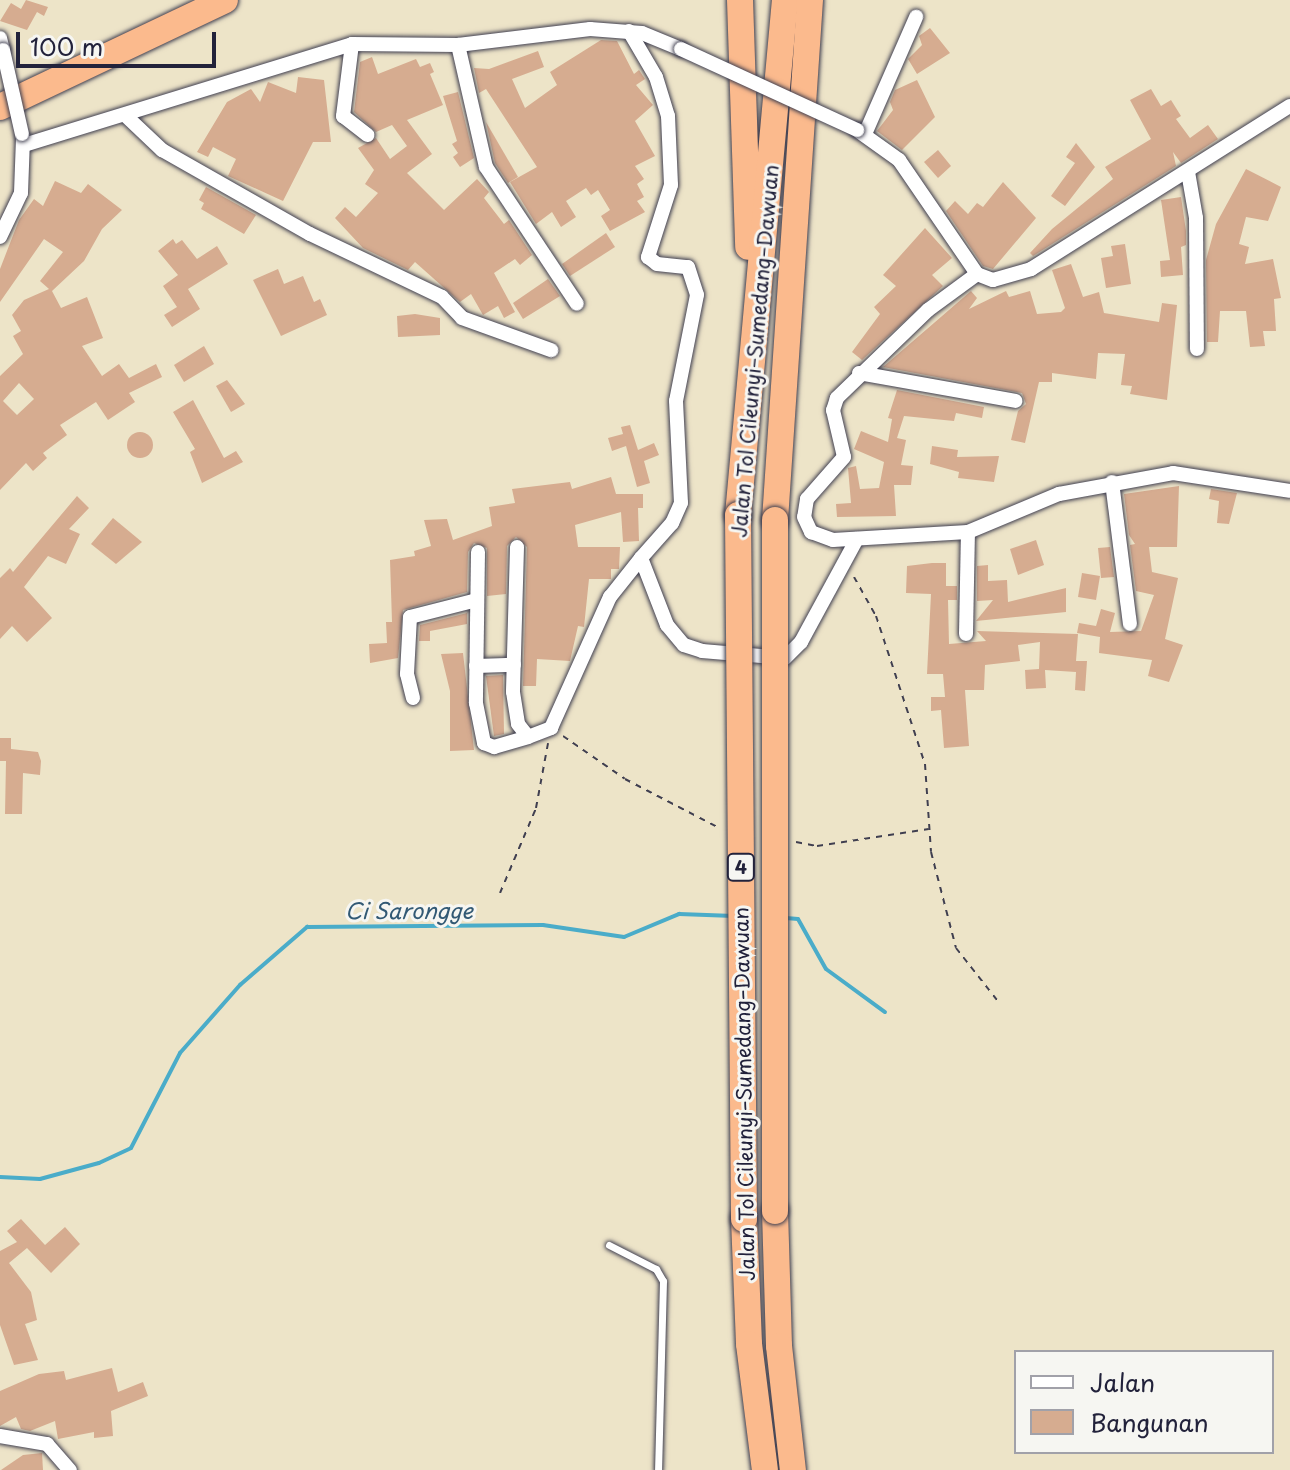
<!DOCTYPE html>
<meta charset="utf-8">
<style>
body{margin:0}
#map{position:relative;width:1290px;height:1470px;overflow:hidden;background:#ede4c8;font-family:"Playpen Sans",sans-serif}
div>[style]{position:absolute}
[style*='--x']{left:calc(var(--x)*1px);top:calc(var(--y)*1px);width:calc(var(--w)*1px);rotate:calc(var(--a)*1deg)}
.stream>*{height:4px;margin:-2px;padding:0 2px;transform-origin:2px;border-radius:2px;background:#4aacc9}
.building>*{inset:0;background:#d6ac90}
.round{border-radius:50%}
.path>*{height:2px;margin-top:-1px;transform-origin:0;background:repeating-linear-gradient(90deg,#403f50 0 6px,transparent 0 12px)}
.roads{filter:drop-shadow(0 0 2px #403f50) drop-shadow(0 0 2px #403f50)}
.lane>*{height:7px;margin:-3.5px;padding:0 3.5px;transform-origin:3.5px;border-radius:3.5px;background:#fff}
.street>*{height:14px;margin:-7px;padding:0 7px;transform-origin:7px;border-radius:7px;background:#fff}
.highway>*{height:26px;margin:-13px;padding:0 13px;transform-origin:13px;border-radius:13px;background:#fbba8d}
.bridges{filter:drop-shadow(0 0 2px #403f50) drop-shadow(0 0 2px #403f50)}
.street-bridge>*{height:14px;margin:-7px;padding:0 7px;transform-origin:7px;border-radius:7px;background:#fff}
.highway-bridge>*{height:26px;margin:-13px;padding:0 13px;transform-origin:13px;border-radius:13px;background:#fbba8d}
span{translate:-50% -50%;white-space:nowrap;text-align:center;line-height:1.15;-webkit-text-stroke:6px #f6f6f2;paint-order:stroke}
.shield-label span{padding:2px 6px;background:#f6f6f2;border:2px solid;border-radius:6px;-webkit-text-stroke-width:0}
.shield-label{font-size:18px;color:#22223b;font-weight:700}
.street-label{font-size:20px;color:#22223b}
.water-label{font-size:22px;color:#325974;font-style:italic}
.legend{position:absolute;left:1014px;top:1350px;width:260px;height:104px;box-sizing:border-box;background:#f6f6f2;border:2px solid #a1a1a9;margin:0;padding:10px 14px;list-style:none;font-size:24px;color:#22223b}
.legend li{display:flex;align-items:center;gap:16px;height:40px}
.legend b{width:40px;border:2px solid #a1a1a9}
.scale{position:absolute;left:16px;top:32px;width:200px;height:36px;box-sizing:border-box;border:4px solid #22223b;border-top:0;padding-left:10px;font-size:24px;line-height:28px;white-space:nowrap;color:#22223b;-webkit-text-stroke:6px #f6f6f2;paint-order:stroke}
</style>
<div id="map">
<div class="stream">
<i style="--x:786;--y:918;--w:12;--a:5"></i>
<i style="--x:798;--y:919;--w:57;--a:60.8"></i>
<i style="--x:826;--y:969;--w:73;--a:36.1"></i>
<i style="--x:0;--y:1177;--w:40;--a:2.9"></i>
<i style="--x:40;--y:1179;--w:61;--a:-15.2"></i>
<i style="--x:99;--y:1163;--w:35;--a:-25"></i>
<i style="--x:131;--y:1148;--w:107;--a:-62.7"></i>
<i style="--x:180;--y:1053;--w:91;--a:-48.6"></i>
<i style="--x:240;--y:985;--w:89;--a:-40.9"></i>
<i style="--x:307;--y:927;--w:236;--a:-0.5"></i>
<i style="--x:543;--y:925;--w:82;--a:8.4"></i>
<i style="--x:624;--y:937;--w:60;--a:-22.7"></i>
<i style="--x:679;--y:914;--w:55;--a:2.1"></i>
</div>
<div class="building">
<i style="clip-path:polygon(26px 0,48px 7px,44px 16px,37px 12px,27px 30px,0 21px,11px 3px,21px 9px)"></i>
<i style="clip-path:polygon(930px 28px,950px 53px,917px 74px,908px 59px,922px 45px,919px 36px)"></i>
<i style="clip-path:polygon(601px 40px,617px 41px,634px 74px,639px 70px,645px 79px,636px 85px,653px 105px,635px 121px,655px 156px,635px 166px,644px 179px,637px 184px,644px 197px,637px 201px,645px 212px,610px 231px,601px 216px,610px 210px,598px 190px,591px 195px,586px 188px,566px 201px,576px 217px,561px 227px,552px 212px,536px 224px,510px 182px,537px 167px,486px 89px,479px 93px,474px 68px,489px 69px,538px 51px,544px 67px,512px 79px,525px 108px,557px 85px,550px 72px)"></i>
<i style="clip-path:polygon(372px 57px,378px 74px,416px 59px,420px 67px,430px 63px,434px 72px,430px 74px,443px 105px,407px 120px,432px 154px,407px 173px,444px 210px,477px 179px,489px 192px,484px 198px,504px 224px,509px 220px,532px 255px,520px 265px,515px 259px,494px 273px,515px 312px,504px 318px,498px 306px,483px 315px,471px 294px,460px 302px,415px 262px,408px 270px,363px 248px,335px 218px,345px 207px,356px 217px,378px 193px,365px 184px,374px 170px,358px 148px,376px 138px,390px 159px,407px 146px,392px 125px,376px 132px,354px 112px,360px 62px)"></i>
<i style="clip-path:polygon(298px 77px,324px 80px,331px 142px,313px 142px,283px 201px,228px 176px,236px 159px,213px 147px,208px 157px,197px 152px,227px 102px,251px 89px,260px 102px,268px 82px,296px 93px)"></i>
<i style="clip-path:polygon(917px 80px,935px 117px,902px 150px,877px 131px,893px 110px,890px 102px,895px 90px)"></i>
<i style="clip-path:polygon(1151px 89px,1161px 106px,1171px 100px,1181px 116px,1176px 119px,1190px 138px,1208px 125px,1218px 139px,1181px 163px,1173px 152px,1176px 166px,1033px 256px,1030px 253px,1052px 229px,1113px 179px,1105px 167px,1151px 139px,1130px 100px)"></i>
<i style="clip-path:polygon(458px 92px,474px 158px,460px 167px,453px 157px,458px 153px,452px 144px,457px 141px,443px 96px)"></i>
<i style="clip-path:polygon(486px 122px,518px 177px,508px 183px,495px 163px)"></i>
<i style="clip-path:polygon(1076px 143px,1095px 167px,1065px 206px,1051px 196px,1075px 163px,1066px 157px)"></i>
<i style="clip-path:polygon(938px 150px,951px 166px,938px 178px,924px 162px)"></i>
<i style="clip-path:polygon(1246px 169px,1281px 187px,1268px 221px,1246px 217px,1239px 244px,1249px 247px,1245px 264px,1273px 259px,1281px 298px,1274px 299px,1276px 331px,1263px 331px,1265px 346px,1250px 347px,1246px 311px,1220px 311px,1218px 342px,1207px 342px,1206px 260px,1216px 224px)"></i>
<i style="clip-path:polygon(evenodd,55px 181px,81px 193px,88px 184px,122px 210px,102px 229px,84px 261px,52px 291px,61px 308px,87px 297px,103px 338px,82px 346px,102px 376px,119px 364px,129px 378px,156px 364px,162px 377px,129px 393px,135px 402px,108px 420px,96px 402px,60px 425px,67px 435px,43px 453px,47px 458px,33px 471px,26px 463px,0 490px,0 376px,23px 354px,13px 336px,21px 331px,12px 315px,24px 300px,49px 289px,40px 281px,63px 252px,44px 239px,0 302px,0 269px,19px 220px,34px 199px,43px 206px,55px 181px,19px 383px,34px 399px,17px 415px,3px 401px,19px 383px)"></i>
<i style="clip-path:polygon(1003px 182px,1036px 218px,993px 269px,983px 266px,946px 211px,955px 201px,968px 214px,977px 203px,983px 207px)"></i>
<i style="clip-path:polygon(206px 187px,256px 215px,244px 234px,201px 209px,204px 203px,199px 200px)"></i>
<i style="clip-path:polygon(1181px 197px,1186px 231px,1186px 245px,1181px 247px,1183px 275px,1161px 277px,1160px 261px,1170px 260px,1161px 200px)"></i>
<i style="clip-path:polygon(925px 228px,952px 258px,932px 275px,943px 286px,862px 360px,852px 352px,880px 314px,874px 307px,896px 286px,883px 275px)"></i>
<i style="clip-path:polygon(606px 233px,615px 247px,570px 276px,562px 264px)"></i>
<i style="clip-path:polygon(173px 239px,176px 244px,182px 240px,197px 259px,217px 246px,228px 264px,188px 289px,200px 309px,172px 327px,164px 315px,177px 307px,163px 286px,178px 275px,158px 251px)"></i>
<i style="clip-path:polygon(1125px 244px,1131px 284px,1106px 288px,1101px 258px,1113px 256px,1111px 246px)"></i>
<i style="clip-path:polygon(1071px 264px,1083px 297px,1099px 292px,1104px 313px,1159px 322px,1162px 303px,1177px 305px,1167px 400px,1130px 394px,1132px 386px,1121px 385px,1125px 354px,1098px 353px,1096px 379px,1052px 373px,1052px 382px,1039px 382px,1025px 443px,1011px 440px,1018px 411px,1026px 404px,1022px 393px,883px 367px,971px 291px,977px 298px,969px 309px,1006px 291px,1009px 297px,1030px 291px,1037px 314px,1061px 312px,1065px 308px,1052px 270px)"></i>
<i style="clip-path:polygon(278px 269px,284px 284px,303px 276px,314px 302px,320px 299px,327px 315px,281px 336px,253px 280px)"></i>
<i style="clip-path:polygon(548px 279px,560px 296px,523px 319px,513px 303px)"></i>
<i style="clip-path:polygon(415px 314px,440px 318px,440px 335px,398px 337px,397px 316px)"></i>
<i style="clip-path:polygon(204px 346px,214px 364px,184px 382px,174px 365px)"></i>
<i style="clip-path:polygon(227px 380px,245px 404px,231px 412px,216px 386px)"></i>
<i style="clip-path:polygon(897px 390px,984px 407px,982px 418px,956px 413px,954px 421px,904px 416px,897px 438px,906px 440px,901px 465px,913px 466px,911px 485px,894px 485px,896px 516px,837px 517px,836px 504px,851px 503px,848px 468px,856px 466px,860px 489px,879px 488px,884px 462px,854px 449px,861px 431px,888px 442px,892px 419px,888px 418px)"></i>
<i style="clip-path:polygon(193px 400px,224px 458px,236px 451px,243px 462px,202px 483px,190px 452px,195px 449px,173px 412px)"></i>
<i style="clip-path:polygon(630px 425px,638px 450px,654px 443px,659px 455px,644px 461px,650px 483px,637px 487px,626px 446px,612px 451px,608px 438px,623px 434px,621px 427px)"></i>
<i class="round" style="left:127px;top:432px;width:26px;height:26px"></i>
<i style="clip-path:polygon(932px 446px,958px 450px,957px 457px,999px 456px,994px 482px,958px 478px,959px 472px,930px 464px)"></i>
<i style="clip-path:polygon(611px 477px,616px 494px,643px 494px,643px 508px,638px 508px,639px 541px,623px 542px,621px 512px,575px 525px,578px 547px,620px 547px,619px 569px,611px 569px,611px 579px,589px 579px,584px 627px,578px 626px,570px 661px,537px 659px,536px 686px,523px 686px,527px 547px,516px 537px,507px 546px,506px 594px,487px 596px,487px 548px,474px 543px,468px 552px,467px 592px,403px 610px,398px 658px,370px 663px,369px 644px,387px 643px,386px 622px,392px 622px,390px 560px,415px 556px,414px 551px,431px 546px,424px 520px,447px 519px,453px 540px,492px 526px,489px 507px,515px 503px,512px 489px,570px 482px,572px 489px)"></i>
<i style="clip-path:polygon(1179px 486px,1177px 547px,1149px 547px,1152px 572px,1178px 578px,1165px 639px,1183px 645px,1169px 682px,1148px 676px,1152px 660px,1099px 653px,1100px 637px,1077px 633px,1079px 623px,1096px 626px,1101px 609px,1115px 613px,1110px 632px,1141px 631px,1154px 595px,1136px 591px,1130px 545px,1135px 544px,1129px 535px,1124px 494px)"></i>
<i style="clip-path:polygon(1211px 489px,1237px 493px,1229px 524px,1217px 523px,1219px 501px,1209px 499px)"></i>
<i style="clip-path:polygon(77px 496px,89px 508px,69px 529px,80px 534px,66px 564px,48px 556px,24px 587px,52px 618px,27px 642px,12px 626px,0 639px,0 578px,10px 568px,13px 572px)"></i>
<i style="clip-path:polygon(113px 518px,142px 542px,116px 564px,91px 544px)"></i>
<i style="clip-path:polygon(1036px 540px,1044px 565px,1018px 575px,1010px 549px)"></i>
<i style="clip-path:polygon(1110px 547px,1114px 577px,1101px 578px,1098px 548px)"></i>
<i style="clip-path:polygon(932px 563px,946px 563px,946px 586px,957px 586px,957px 600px,948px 600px,949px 644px,986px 641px,977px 631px,1078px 634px,1076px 661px,1087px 661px,1085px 691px,1075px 690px,1076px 672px,1045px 670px,1046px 688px,1026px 689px,1025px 670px,1039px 669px,1040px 642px,1018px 645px,1020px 661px,985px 665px,984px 690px,965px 690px,969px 746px,944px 748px,941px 710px,931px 711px,931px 697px,945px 697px,943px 674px,927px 674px,931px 594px,906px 593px,907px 566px)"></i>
<i style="clip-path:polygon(988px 565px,988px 581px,1007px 580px,1008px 602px,1066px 588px,1066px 612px,976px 621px,993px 600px,977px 601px,977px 566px)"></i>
<i style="clip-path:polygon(1082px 573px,1100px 576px,1096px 600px,1078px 597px)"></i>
<i style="clip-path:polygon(467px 613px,467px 624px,430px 631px,430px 641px,419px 641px,420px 625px)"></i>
<i style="clip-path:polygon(463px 653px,474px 750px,450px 751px,450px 691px,441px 654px)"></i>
<i style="clip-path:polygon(503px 675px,504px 734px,494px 736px,486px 676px)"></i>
<i style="clip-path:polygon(0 738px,11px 738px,11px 749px,38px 752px,41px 761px,40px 775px,23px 773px,22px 814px,5px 814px,6px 761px,0 761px)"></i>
<i style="clip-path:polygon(21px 1219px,45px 1245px,65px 1227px,80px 1244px,51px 1273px,27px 1248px,9px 1263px,31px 1292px,37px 1320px,25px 1324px,38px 1360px,14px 1365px,0 1325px,0 1251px,17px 1242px,7px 1231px)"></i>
<i style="clip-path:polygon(112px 1368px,118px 1392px,143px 1382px,148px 1396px,111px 1411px,113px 1436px,94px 1438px,94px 1432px,58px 1439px,55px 1421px,30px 1431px,21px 1429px,16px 1417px,0 1426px,0 1391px,39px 1374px,64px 1371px,66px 1380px)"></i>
<i style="clip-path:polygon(42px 1453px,43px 1470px,1px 1470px,23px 1455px)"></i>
</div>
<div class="path">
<i style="--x:854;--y:577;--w:45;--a:60.6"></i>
<i style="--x:876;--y:616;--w:156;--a:71.7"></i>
<i style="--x:925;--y:764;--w:88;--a:86.1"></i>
<i style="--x:931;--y:852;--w:99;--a:75.4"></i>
<i style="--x:956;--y:948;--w:66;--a:51.7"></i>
<i style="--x:563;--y:736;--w:75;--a:34.7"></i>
<i style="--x:625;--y:779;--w:106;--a:27.5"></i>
<i style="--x:796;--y:842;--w:21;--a:11"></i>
<i style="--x:817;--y:846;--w:113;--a:-8.6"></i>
<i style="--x:500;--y:893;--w:92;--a:-67"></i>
<i style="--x:536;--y:808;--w:66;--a:-79.5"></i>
</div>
<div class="roads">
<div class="lane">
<i style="--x:609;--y:1245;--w:53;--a:27.1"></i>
<i style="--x:656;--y:1269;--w:14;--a:60"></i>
<i style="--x:663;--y:1281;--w:189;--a:91.5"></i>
</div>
<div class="street">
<i style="--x:629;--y:31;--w:53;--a:59.6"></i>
<i style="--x:656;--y:77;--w:41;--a:72.9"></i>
<i style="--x:668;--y:116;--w:69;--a:87.5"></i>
<i style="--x:671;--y:185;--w:76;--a:107.7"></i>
<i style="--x:648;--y:257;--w:11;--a:38"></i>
<i style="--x:657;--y:264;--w:31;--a:6"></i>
<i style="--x:688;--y:267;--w:29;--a:72"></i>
<i style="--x:697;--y:295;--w:108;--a:101.2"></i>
<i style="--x:676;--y:401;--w:102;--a:87.2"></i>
<i style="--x:681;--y:503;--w:22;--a:114"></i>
<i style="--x:672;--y:523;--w:47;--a:131.5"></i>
<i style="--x:641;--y:558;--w:72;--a:68.8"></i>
<i style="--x:667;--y:625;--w:26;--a:50"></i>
<i style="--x:684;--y:645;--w:19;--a:18"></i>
<i style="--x:702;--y:651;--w:83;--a:4.8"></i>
<i style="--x:785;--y:658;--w:23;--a:-45"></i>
<i style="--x:801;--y:642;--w:117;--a:-61.5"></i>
<i style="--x:0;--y:38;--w:12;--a:76"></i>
<i style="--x:352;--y:44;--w:73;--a:97.1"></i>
<i style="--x:343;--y:116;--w:31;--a:38"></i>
<i style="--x:458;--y:45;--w:125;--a:77.1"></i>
<i style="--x:486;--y:167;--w:164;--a:56.4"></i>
<i style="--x:126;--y:116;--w:50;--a:43.4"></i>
<i style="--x:162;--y:150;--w:170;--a:29.6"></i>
<i style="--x:310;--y:234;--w:146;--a:25.5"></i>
<i style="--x:442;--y:297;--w:29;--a:46"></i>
<i style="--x:462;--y:318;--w:95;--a:19.8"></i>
<i style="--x:857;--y:130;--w:52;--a:35.5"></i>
<i style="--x:899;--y:160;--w:138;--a:55.6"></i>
<i style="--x:977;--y:274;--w:17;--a:21"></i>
<i style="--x:993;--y:280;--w:40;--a:-16"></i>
<i style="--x:1031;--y:269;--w:306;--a:-32.2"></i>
<i style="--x:865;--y:134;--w:128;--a:-66.4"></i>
<i style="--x:24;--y:145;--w:343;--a:-17.1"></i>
<i style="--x:352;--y:44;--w:106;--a:0.5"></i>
<i style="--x:458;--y:45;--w:133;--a:-6.9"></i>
<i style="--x:590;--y:29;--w:52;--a:4.4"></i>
<i style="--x:642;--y:33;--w:42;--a:22.3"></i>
<i style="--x:1188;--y:172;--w:47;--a:80.1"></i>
<i style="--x:1196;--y:218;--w:131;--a:89.6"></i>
<i style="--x:0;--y:237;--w:49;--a:-64.5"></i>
<i style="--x:21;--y:193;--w:54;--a:-87.9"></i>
<i style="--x:977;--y:274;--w:61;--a:143.7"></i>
<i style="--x:928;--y:310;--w:127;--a:136"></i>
<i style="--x:837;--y:398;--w:13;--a:108"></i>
<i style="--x:833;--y:410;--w:48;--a:76.8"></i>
<i style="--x:844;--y:457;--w:56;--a:131.4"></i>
<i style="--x:807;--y:499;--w:18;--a:99"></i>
<i style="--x:804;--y:517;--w:17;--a:65"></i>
<i style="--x:811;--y:532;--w:23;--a:20"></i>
<i style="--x:833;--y:540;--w:135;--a:-3.4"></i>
<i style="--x:968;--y:532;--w:99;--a:-22.7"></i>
<i style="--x:1059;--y:494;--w:116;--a:-10.4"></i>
<i style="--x:1173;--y:473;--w:118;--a:8.7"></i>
<i style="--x:859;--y:373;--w:159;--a:10.1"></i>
<i style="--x:1112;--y:482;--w:143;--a:82.8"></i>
<i style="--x:517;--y:547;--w:145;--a:91.6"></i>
<i style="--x:513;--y:692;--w:32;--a:81"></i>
<i style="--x:518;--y:724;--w:16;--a:52"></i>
<i style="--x:528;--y:737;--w:25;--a:-21"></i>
<i style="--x:551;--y:728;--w:144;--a:-65.8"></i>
<i style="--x:610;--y:597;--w:50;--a:-51.5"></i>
<i style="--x:478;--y:552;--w:151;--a:90.8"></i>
<i style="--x:476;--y:703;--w:41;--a:78.7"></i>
<i style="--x:484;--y:743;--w:11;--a:22"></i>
<i style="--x:494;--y:747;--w:35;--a:-16"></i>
<i style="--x:966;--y:634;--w:102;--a:-88.9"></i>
<i style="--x:476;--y:666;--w:38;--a:-2"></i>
<i style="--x:413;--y:698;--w:25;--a:-104"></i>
<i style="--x:407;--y:674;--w:57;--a:-87"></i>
<i style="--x:410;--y:617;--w:69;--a:-14.2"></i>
<i style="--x:0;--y:1436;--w:48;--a:9.7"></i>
<i style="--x:47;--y:1444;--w:35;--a:49"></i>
</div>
<div class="highway">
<i style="--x:740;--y:0;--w:247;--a:88.1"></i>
<i style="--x:0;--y:107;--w:249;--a:-25.4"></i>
<i style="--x:738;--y:515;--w:517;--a:-84.79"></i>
<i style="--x:775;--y:520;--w:521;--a:-86.15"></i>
<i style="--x:775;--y:1211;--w:135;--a:88.3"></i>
<i style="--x:779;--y:1346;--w:125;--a:83.6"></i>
<i style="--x:744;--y:1219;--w:125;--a:87.7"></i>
<i style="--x:749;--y:1344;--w:127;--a:82.8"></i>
</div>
</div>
<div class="bridges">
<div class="street-bridge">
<i style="--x:681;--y:49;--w:194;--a:24.7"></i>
<i style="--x:3;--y:50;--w:86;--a:77.3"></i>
</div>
<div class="highway-bridge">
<i style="--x:738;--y:515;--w:704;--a:89.51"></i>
<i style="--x:775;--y:520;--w:691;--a:90"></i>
</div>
</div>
<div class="shield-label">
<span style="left:741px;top:867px">4</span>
</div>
<div class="street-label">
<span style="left:755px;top:351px;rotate:-85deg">Jalan Tol Cileunyi–Sumedang–Dawuan</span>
<span style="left:744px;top:1094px;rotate:-91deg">Jalan Tol Cileunyi–Sumedang–Dawuan</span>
</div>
<div class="water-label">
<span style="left:409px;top:910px">Ci Sarongge</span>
</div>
<ul class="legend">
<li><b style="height:10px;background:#fff"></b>Jalan</li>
<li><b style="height:22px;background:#d6ac90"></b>Bangunan</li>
</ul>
<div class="scale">100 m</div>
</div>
